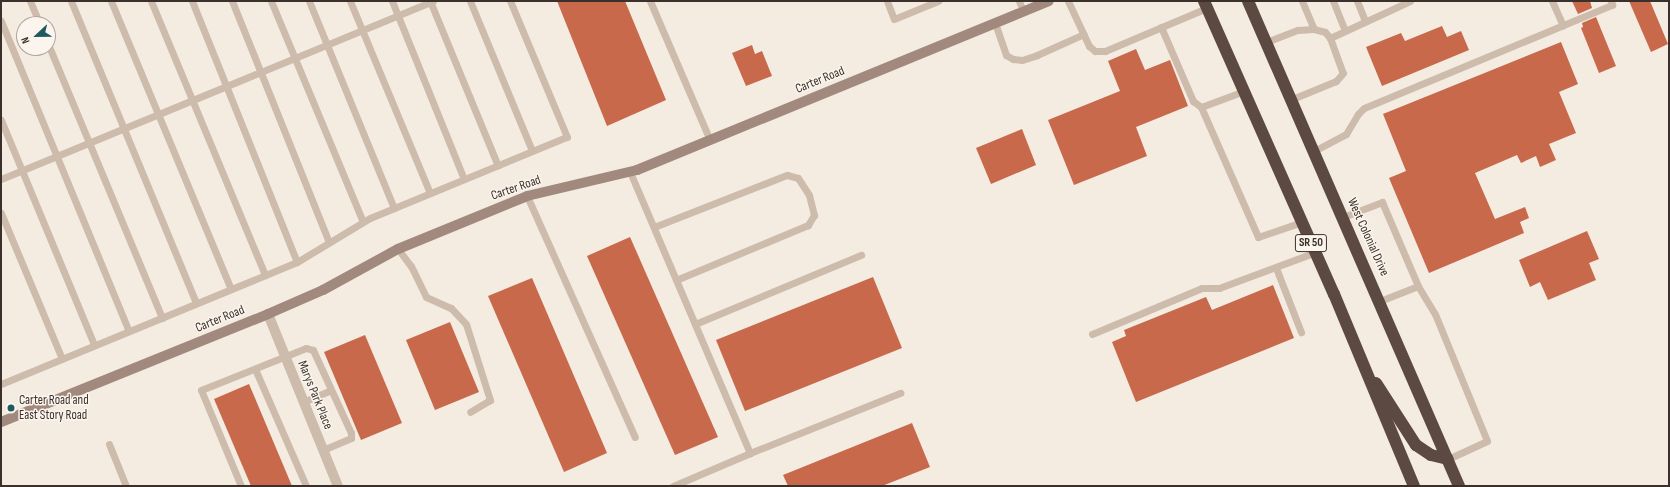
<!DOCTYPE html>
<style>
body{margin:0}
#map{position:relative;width:1670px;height:487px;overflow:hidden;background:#f4ebe1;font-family:"Sofia Sans Condensed",sans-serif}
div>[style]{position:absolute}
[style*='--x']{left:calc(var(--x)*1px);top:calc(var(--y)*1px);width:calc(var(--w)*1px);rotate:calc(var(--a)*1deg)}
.building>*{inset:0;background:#c8694b}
.lane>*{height:7px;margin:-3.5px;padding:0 3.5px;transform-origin:3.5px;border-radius:3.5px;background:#cdbbac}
.street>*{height:10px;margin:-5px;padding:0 5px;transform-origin:5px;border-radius:5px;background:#cdbbac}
.secondary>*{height:10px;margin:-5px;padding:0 5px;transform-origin:5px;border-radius:5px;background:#a18a7d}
.highway>*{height:12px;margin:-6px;padding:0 6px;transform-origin:6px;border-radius:6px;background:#5c4a42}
.dots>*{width:11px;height:11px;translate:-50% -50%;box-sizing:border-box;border:2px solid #fbf5ee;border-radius:50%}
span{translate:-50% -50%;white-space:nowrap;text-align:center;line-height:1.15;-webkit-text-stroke:3px #fbf5ee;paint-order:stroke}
.shield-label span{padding:1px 3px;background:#fbf5ee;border:1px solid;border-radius:3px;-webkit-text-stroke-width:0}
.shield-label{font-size:12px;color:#3b302b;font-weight:700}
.street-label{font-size:13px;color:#3b302b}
.poi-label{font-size:13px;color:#3b302b}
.left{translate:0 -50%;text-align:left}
.frame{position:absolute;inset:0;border:2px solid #3b302b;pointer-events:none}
.north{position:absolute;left:16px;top:16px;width:40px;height:40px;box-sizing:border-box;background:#fbf5ee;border:1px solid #aea6a0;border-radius:50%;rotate:248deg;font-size:11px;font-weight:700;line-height:16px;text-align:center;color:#3b302b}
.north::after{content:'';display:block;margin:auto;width:14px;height:18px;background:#1f5a5e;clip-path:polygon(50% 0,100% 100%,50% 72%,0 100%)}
</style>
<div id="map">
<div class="building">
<i style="clip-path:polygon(557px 1px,625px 1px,666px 100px,607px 126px)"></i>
<i style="clip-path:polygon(1572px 1px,1590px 1px,1592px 8px,1578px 14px)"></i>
<i style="clip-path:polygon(1629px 1px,1650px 1px,1668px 44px,1651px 52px)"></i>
<i style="clip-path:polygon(1596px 17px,1616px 66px,1599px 73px,1581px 28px,1583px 27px,1582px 23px)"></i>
<i style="clip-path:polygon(1442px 26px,1447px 37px,1461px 31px,1469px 50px,1382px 86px,1366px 47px,1401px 33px,1405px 41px)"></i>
<i style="clip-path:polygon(1561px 42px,1578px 84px,1559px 92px,1576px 133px,1549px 144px,1556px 160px,1540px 167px,1536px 156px,1521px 163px,1517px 155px,1475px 173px,1495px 219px,1525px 207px,1529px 218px,1520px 222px,1524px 233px,1429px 273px,1389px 178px,1406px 171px,1383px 114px)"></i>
<i style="clip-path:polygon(752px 45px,755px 54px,762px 51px,772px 76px,746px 86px,732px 53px)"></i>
<i style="clip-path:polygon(1136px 49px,1145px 70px,1170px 60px,1188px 106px,1136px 127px,1147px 156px,1074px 185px,1048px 120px,1120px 91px,1108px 61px)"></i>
<i style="clip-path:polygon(1022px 129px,1036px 165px,991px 184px,976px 148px)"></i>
<i style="clip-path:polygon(1587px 231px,1599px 259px,1589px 263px,1596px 280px,1548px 300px,1540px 282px,1530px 287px,1519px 260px)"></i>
<i style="clip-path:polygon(630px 237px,718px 437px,675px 455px,587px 256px)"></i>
<i style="clip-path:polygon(873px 277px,902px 348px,745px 411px,716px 340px)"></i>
<i style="clip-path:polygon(532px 278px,607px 453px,564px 472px,488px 296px)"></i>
<i style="clip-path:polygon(1273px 285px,1294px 338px,1136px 402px,1112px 342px,1126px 336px,1124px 330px,1206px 297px,1212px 310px)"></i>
<i style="clip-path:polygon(450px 322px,479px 392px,435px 410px,406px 340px)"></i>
<i style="clip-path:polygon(365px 335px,402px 423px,361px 440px,324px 352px)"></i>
<i style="clip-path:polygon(249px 384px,292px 486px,251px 486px,214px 399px)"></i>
<i style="clip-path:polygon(912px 423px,930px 467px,882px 486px,788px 486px,783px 475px)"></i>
</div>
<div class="lane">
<i style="--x:30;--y:1;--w:25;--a:67"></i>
<i style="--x:71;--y:1;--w:327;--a:67.5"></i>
<i style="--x:111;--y:1;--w:312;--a:67.4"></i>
<i style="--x:151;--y:1;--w:297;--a:67.4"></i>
<i style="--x:192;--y:1;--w:281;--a:68.1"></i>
<i style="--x:232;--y:1;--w:260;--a:68.1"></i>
<i style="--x:271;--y:1;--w:239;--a:67.4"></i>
<i style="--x:309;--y:1;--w:224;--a:67.7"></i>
<i style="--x:350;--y:1;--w:208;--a:67.4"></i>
<i style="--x:392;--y:1;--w:192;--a:68"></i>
<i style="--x:430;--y:1;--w:178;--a:67.6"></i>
<i style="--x:470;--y:1;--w:162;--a:67.5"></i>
<i style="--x:650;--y:1;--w:151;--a:66.7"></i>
<i style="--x:887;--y:1;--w:19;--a:69"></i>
<i style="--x:894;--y:19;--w:48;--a:-22.2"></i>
<i style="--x:1019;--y:1;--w:11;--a:68"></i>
<i style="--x:1068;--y:1;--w:50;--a:65"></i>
<i style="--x:1089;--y:46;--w:8;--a:40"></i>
<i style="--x:1095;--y:51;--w:10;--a:0"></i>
<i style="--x:1105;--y:51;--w:111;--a:-22.9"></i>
<i style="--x:1302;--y:1;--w:30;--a:67"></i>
<i style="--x:1333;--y:1;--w:31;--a:68"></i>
<i style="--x:1357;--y:1;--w:22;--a:68"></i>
<i style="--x:1552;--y:1;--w:27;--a:66"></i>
<i style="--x:1;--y:21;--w:335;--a:67.6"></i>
<i style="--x:995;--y:23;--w:34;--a:71"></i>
<i style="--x:1006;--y:55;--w:8;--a:30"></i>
<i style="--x:1013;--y:59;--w:9;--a:6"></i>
<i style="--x:1022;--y:60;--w:16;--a:-18"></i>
<i style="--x:1037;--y:55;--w:51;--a:-24.1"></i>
<i style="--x:1161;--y:27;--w:81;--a:66.6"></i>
<i style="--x:1193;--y:101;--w:10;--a:37"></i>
<i style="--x:1201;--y:107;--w:46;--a:-20.4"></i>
<i style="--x:1330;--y:38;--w:88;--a:-24.8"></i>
<i style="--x:1266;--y:42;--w:34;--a:-21"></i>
<i style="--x:1298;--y:30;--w:16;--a:-4"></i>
<i style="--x:1314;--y:29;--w:11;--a:15"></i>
<i style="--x:1325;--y:32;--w:8;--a:50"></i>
<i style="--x:1330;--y:38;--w:37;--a:70"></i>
<i style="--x:1343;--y:73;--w:11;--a:131"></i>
<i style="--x:1336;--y:81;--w:48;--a:157.8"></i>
<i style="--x:48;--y:44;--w:297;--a:67.4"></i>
<i style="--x:1201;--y:107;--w:142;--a:66.3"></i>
<i style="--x:1258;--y:237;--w:46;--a:-18.8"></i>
<i style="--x:1;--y:120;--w:243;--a:67.5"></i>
<i style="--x:1314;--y:151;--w:36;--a:-28"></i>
<i style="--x:1346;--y:134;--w:23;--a:-59"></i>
<i style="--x:1358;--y:114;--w:8;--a:-45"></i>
<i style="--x:1364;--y:108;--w:269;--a:-22.6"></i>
<i style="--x:1612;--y:5;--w:4;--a:-104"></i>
<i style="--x:630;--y:172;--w:306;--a:66.9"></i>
<i style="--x:750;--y:453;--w:162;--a:-21.8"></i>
<i style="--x:1;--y:179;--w:467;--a:-22.4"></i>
<i style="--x:527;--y:196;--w:264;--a:65.9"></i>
<i style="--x:1;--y:213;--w:158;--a:67.3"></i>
<i style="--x:1343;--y:217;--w:42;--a:-21"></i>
<i style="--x:1382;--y:202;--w:91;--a:66.8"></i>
<i style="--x:1418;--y:286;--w:41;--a:158.5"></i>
<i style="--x:654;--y:227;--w:143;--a:-21.4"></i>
<i style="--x:787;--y:175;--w:11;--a:15"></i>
<i style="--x:798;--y:178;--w:20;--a:57"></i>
<i style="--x:809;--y:195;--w:21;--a:76"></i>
<i style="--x:814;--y:215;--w:12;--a:121"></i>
<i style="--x:808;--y:225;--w:143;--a:157.4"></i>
<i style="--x:398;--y:249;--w:21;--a:53"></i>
<i style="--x:411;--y:266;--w:34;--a:64"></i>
<i style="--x:426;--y:297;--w:27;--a:24"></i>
<i style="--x:451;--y:308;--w:22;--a:47"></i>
<i style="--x:466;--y:324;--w:80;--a:72.5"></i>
<i style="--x:490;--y:400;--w:23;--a:149"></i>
<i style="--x:1276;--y:268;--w:69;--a:68.7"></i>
<i style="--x:1418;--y:286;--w:33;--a:59"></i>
<i style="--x:1435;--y:314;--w:137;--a:67.7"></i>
<i style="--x:1487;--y:441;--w:43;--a:155.2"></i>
<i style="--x:695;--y:324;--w:180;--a:-22.6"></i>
<i style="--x:1092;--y:334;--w:119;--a:-22.7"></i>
<i style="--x:1202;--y:288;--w:17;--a:0"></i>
<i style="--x:1219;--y:288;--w:103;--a:-20.4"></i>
<i style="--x:255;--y:369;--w:128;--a:66.4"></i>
<i style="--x:1;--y:384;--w:320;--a:-22.4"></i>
<i style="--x:297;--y:262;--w:85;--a:-31.1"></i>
<i style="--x:370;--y:218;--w:213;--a:-22.4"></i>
<i style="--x:567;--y:137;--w:147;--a:-112.7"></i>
<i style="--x:303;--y:402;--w:30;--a:-23"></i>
<i style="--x:109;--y:444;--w:45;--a:68"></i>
<i style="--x:241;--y:486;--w:104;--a:-112.6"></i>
<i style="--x:201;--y:390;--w:113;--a:-21.8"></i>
<i style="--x:306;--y:348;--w:7;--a:16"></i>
<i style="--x:313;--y:350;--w:91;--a:65.4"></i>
<i style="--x:351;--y:433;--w:5;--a:90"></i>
<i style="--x:351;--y:438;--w:30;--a:157"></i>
<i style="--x:673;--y:486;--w:84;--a:-23.2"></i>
</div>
<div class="street">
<i style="--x:268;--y:314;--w:186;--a:67.9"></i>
</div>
<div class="secondary">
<i style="--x:1;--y:422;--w:288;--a:-22"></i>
<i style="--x:268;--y:314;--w:60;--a:-23.6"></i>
<i style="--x:323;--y:290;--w:85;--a:-28.7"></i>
<i style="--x:398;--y:249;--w:139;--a:-22.3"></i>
<i style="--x:527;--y:196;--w:113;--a:-13.3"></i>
<i style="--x:637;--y:170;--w:445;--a:-22.3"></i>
</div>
<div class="highway">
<i style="--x:1204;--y:1;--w:321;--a:66.1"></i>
<i style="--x:1334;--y:294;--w:208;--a:67.4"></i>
<i style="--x:1248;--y:1;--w:529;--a:66.49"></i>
<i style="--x:1376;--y:383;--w:74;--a:57.2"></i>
<i style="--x:1416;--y:445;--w:18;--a:34"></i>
<i style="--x:1431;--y:455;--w:17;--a:13"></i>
</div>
<div class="dots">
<i style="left:11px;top:408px;background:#1f5a5e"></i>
</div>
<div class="shield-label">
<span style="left:1311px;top:243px">SR 50</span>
</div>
<div class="street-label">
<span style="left:820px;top:80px;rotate:-22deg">Carter Road</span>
<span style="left:516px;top:188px;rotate:-19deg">Carter Road</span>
<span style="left:1368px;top:237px;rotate:66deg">West Colonial Drive</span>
<span style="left:220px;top:319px;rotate:-22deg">Carter Road</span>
<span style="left:315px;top:395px;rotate:68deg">Marys Park Place</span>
</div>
<div class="poi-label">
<span class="left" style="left:19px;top:408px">Carter Road and<br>East Story Road</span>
</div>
<div class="frame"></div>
<div class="north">N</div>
</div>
